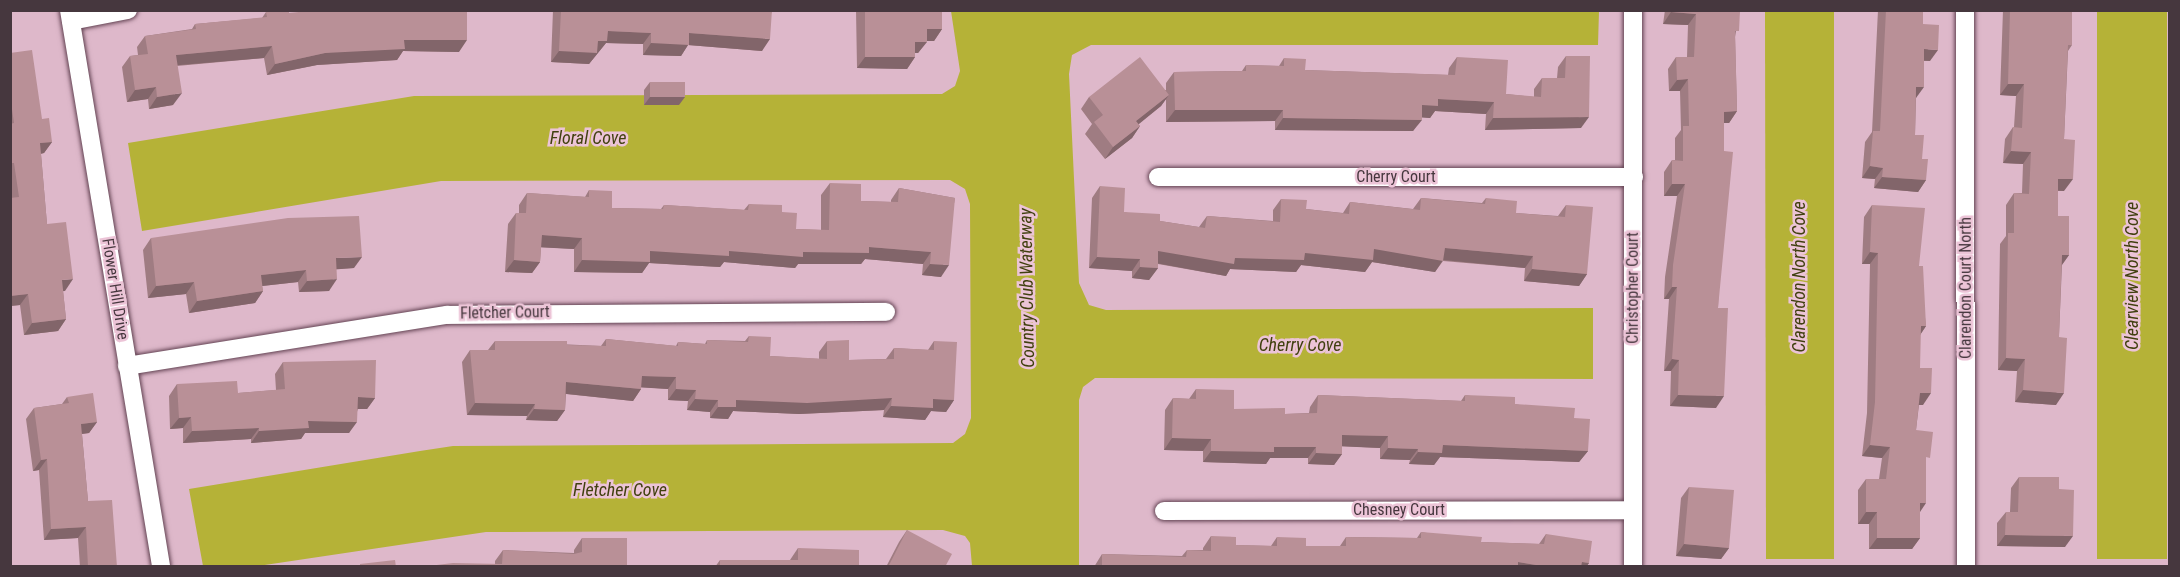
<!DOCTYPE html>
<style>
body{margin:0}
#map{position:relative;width:2180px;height:577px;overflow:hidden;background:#deb8ca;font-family:"Roboto Condensed",sans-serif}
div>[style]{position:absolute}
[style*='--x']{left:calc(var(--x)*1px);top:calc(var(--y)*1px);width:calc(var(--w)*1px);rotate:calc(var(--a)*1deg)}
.water>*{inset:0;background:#b5b237}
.roads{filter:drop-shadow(0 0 2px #634353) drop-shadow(0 0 2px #634353)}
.street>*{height:18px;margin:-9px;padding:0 9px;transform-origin:9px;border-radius:9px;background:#fff}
.wall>*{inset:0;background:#9f7c82}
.shaded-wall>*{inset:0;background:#82656a}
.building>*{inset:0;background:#b99097}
span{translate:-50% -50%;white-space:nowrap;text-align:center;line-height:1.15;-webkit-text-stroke:5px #ecc4d7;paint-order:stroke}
.street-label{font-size:16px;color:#46373e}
.water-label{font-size:18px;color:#41400f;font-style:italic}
.frame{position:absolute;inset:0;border:12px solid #46373e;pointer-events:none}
</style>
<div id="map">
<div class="water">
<i style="clip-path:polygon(951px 11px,1599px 11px,1598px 45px,1091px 45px,1072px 55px,1069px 74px,1079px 283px,1089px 305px,1106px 310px,1593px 308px,1593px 379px,1095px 378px,1083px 387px,1079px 400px,1079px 566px,972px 566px,970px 543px,965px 536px,943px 530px,486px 532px,258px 566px,203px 566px,189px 489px,420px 451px,453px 446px,953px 443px,965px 434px,971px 418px,970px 204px,965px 189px,950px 180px,441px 181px,142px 231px,128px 143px,414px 96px,942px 94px,955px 86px,960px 71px)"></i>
<i style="clip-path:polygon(1765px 11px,1834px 11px,1834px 559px,1766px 559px)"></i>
<i style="clip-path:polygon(2097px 11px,2167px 11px,2167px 559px,2097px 559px)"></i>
</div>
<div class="roads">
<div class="street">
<i style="--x:69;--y:10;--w:564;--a:80.6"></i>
<i style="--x:1633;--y:10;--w:556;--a:90"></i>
<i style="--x:1965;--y:10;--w:556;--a:89.9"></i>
<i style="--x:71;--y:21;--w:58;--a:-10.9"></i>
<i style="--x:1158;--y:177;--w:476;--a:0"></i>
<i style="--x:127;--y:366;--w:324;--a:-9.1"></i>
<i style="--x:447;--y:315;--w:439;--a:-0.4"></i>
<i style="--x:1164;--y:511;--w:469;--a:-0.1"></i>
</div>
</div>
<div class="wall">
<i style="clip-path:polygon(553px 10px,772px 10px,762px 51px,688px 45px,681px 56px,643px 55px,643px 44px,606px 43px,589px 64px,551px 62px)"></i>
<i style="clip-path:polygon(856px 10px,942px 10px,942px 29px,934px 41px,927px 41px,918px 53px,915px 53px,915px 57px,907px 69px,857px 68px)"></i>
<i style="clip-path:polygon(1665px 10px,1740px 10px,1735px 37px,1737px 111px,1729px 123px,1724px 123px,1718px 308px,1716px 408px,1670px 406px,1671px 371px,1664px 371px,1669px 299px,1664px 299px,1665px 277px,1677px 196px,1664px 196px,1664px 172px,1672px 160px,1675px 160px,1675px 138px,1681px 130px,1680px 91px,1669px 91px,1668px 69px,1676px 57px,1687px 57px,1688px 25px,1663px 24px)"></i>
<i style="clip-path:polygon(1878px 10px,1923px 10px,1923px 24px,1930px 61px,1924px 61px,1916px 98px,1915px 135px,1922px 159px,1926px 180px,1918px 192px,1874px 188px,1875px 179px,1862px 178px,1865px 142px,1872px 132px)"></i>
<i style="clip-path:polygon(2003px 10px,2072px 10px,2072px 45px,2068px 51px,2064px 139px,2064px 191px,2058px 191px,2058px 216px,2069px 255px,2062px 265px,2056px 405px,2015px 402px,2017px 371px,1998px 370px,2000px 244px,2006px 236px,2006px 205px,2014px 193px,2022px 193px,2023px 164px,2003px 163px,2005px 139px,2013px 127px,2014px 127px,2016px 96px,2000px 95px)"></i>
<i style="clip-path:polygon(266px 12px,289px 13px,459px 52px,403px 51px,397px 60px,317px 65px,267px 75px,264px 58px,177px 66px,173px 105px,149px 109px,148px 99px,127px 102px,122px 67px,130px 56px,138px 55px,137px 47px,145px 36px,192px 29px,195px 24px,262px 18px)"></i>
<i style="clip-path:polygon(10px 53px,52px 142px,44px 153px,41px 154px,47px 224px,65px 291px,63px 291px,66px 319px,58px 331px,24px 335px,20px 305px,10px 306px)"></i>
<i style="clip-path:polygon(1566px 56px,1581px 128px,1485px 130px,1486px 114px,1435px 111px,1430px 118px,1422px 117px,1413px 131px,1275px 130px,1275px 121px,1166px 122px,1166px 99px,1161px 106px,1138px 124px,1140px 126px,1132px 138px,1105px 159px,1085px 134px,1092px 124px,1081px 109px,1089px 97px,1166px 90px,1166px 83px,1174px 72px,1242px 71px,1246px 65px,1279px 66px,1284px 58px,1305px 70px,1448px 75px,1449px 68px,1457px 57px,1506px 94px,1534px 97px,1534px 89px,1542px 78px,1557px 78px,1558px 67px)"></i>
<i style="clip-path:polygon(650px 82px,679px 105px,644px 105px,644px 90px)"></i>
<i style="clip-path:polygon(830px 183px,861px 201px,891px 202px,891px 200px,899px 188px,955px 198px,941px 277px,922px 275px,923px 264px,865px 259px,861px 264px,798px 264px,795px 268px,724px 262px,720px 267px,649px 263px,642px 273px,574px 272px,574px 249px,541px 247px,540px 262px,532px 273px,505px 272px,508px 224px,516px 213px,519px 213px,519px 205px,527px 193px,585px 197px,589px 190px,612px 208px,661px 209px,664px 205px,744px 210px,749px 204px,782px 212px,796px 229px,821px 230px,821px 195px)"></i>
<i style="clip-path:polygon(1100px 186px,1124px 212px,1160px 221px,1199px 227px,1207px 216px,1273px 221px,1273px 210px,1281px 199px,1306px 209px,1343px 213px,1350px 202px,1413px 209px,1421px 198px,1482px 203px,1486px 198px,1516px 213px,1558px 216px,1566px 205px,1587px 274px,1579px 286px,1524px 281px,1525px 268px,1443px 261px,1435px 272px,1372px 262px,1365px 272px,1301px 265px,1296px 272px,1230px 269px,1226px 276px,1158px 264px,1158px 268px,1149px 280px,1132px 278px,1132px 271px,1089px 268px,1092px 198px)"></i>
<i style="clip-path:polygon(1872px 205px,1919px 266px,1926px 326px,1920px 335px,1920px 368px,1923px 405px,1919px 405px,1916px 430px,1926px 464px,1920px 512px,1920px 538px,1912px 549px,1869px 549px,1869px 524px,1858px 524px,1858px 490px,1866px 479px,1879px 479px,1882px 458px,1862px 456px,1867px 413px,1870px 264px,1862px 264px,1864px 217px)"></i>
<i style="clip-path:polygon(151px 238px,354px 268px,336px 269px,329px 291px,299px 292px,298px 282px,262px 286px,263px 291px,255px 303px,189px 313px,186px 294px,148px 298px,143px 250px)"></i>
<i style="clip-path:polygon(749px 336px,770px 356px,819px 359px,819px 352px,827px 341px,849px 360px,886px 359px,894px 348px,928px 350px,934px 341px,954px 400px,946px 412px,931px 411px,925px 420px,883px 417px,884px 410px,799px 414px,733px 411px,728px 419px,710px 418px,710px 412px,687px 410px,688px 401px,668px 400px,668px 389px,641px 387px,641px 389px,633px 401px,566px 394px,565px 410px,557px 421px,526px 420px,527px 416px,467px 415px,462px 362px,470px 350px,488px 350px,495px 341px,601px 346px,606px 339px,676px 346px,678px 342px,705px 344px,707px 340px,745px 341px)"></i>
<i style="clip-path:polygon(283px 362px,375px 398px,367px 409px,358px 409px,349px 433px,305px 433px,301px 439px,251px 443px,251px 439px,183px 443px,183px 428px,170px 429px,169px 396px,177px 384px,238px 393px,276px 390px,275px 374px)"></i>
<i style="clip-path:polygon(1196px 389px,1234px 409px,1285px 414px,1309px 413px,1310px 407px,1318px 395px,1461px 401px,1465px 395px,1515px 404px,1574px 418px,1588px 451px,1579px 462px,1440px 457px,1434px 465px,1409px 464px,1410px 460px,1380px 459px,1380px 448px,1342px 446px,1342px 454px,1334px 465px,1308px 464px,1308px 458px,1270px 458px,1266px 464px,1203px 462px,1203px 451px,1164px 450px,1165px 410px,1173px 398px,1189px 399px)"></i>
<i style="clip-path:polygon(67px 397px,97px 422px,89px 433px,82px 434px,88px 501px,117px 567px,80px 567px,78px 538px,44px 540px,39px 470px,33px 471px,26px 419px,34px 408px,62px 404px)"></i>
<i style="clip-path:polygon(2019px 477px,2059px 489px,2065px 547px,1997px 546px,1997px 523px,2006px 512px,2010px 512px,2011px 488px)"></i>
<i style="clip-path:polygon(1689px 487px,1729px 548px,1721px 559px,1676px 556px,1681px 498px)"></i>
<i style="clip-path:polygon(907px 530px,945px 567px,886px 567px,899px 542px)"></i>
<i style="clip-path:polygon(1421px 532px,1481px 542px,1539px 544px,1546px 534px,1589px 563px,1586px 567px,1094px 567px,1102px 554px,1182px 556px,1187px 550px,1203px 550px,1203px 548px,1211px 536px,1236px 545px,1271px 546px,1277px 537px,1306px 546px,1340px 546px,1346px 537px,1417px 538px)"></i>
<i style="clip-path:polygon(582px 538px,627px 567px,495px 564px,495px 561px,503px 550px,574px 553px,574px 550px)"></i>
<i style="clip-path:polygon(798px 548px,859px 567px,715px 567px,720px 560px,790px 560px)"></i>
</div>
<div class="shaded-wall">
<i style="clip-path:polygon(1671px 12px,1696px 14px,1688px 25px,1663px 24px)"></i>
<i style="clip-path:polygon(927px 29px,942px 29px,934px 41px,919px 41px)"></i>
<i style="clip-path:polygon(608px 31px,651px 33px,643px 44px,606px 43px,589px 64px,551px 62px,559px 51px)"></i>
<i style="clip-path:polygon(689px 33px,770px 39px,762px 51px,688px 45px,681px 56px,643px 55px,651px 43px)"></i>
<i style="clip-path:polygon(404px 40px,467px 40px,459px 52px,403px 51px,397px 60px,317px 65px,267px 75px,275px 64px,325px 53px)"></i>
<i style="clip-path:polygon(915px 42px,927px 42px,918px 53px,907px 53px)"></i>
<i style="clip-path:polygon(272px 46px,264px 58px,168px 66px,176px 55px)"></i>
<i style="clip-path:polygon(1924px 49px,1938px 50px,1930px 61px,1916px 60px)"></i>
<i style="clip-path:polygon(865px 57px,915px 57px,907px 69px,857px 68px)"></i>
<i style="clip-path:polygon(1688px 79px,1680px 91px,1669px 91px,1677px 80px)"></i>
<i style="clip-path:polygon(2008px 84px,2024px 84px,2016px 96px,2000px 95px)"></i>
<i style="clip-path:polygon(156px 87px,148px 99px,127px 102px,135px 90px)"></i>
<i style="clip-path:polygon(1916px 87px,1924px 87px,1916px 98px)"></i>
<i style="clip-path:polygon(182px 93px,173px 105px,149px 109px,157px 97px)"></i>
<i style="clip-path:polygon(1169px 95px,1161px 106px,1128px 133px,1136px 121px)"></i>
<i style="clip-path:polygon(650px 97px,685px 97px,679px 105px,644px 105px)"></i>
<i style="clip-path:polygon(1438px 99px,1494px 102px,1486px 114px,1435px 111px,1430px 118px,1414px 117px,1422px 105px)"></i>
<i style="clip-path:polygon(1175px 110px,1283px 110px,1275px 121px,1166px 122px)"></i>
<i style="clip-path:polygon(1737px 111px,1729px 123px,1716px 123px,1724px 112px)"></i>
<i style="clip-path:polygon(1589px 117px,1581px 128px,1485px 130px,1493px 118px)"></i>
<i style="clip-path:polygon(1283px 118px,1422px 120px,1413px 131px,1275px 130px)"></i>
<i style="clip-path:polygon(1140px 126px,1132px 138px,1105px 159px,1113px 147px)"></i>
<i style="clip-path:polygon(52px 142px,44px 153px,32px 155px,40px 143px)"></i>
<i style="clip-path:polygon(2011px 151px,2031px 152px,2023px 164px,2003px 163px)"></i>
<i style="clip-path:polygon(1870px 166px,1883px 168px,1875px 179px,1862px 178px)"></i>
<i style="clip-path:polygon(1882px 177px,1926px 180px,1918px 192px,1874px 188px)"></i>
<i style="clip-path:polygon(2058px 179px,2073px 179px,2064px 191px,2050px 190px)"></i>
<i style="clip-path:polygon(1672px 184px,1685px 184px,1677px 196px,1664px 196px)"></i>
<i style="clip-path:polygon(542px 235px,582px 238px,574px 249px,534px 247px)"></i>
<i style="clip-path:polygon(869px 247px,931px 252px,923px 264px,865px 259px,861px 264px,798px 264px,795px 268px,724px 262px,720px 267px,649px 263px,642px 273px,574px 272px,582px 260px,650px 251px,729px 251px,803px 252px)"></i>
<i style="clip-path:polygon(1445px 248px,1533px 256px,1525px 268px,1443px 260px,1435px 272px,1372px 262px,1365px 272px,1301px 265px,1296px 272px,1230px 269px,1226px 276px,1150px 262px,1158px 251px,1305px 253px,1374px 249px)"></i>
<i style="clip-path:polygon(1870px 252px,1878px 253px,1870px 264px,1862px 264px)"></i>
<i style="clip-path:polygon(2062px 255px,2069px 255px,2061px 266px)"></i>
<i style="clip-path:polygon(362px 257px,354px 268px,328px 270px,336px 258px)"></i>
<i style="clip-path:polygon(1097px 257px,1140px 259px,1132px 271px,1089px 268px)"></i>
<i style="clip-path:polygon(514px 260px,540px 262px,532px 273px,505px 272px)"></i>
<i style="clip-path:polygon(930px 264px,949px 265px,941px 277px,922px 275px)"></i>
<i style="clip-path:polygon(1140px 267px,1158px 268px,1149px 280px,1132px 278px)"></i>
<i style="clip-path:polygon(1532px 269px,1587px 274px,1579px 286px,1524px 281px)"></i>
<i style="clip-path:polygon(306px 270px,298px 282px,253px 287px,261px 275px)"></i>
<i style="clip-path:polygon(73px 279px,65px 291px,54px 292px,62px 280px)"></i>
<i style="clip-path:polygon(337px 279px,329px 291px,299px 292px,307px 281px)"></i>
<i style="clip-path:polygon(194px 282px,186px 294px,148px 298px,156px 286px)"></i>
<i style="clip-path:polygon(1672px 287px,1677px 287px,1669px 299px,1664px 299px)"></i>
<i style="clip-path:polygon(263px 291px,255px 303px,189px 313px,197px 301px)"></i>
<i style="clip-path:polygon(28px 294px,20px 305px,10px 306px,10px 296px)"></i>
<i style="clip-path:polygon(66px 319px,58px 331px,24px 335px,32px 323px)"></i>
<i style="clip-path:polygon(1921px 326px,1926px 326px,1918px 338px)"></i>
<i style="clip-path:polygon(2006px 358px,2025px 359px,2017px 371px,1998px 370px)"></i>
<i style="clip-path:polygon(1672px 359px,1679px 360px,1671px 371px,1664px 371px)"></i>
<i style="clip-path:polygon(642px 376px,676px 377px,668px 389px,634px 387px)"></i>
<i style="clip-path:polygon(566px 382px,641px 389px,633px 401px,558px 393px)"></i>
<i style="clip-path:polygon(676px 389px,696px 390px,688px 401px,668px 400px)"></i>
<i style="clip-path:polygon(2023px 390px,2064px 393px,2056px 405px,2015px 402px)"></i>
<i style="clip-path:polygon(1920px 393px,1931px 393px,1923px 405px,1912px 405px)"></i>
<i style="clip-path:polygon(1678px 395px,1724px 396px,1716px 408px,1670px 406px)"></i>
<i style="clip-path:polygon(358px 397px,375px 398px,367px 409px,350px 409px)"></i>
<i style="clip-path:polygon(892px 398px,884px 410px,799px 414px,733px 411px,728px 419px,710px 418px,718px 407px,736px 400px)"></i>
<i style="clip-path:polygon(695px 399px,718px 400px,710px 412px,687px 410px)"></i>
<i style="clip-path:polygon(933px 399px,954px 400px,946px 412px,931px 411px,925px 420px,883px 417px,891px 406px)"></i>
<i style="clip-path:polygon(475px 403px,535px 404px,527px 416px,467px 415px)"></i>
<i style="clip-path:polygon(534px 409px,565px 410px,557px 421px,526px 420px)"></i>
<i style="clip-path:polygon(191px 417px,183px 428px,170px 429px,179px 418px)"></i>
<i style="clip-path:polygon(308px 421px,357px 422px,349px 433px,305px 433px,301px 439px,251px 443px,259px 431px)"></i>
<i style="clip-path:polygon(97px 422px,89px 433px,73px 435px,81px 424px)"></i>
<i style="clip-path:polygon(259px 428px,251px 439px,183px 443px,192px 431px)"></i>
<i style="clip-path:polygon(1342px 435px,1388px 436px,1380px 448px,1334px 446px)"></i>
<i style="clip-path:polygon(1172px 438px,1211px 439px,1203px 451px,1164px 450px)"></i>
<i style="clip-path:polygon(1443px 445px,1588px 451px,1579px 462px,1440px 457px,1434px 465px,1409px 464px,1418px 452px)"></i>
<i style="clip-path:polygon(1870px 445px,1890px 447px,1882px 458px,1862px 456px)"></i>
<i style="clip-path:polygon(1274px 447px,1316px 447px,1308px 458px,1270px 458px,1266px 464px,1203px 462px,1211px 451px)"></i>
<i style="clip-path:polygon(1388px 448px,1418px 449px,1410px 460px,1380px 459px)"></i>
<i style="clip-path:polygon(1316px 453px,1342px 454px,1334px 465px,1308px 464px)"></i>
<i style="clip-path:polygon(47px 459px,39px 470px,33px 471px,41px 460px)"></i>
<i style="clip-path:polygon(1920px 503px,1926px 503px,1918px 515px)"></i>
<i style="clip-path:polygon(1866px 512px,1877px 512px,1869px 524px,1858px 524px)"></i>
<i style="clip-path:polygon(86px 527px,78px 538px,44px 540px,51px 529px)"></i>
<i style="clip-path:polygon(2005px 535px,2073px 536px,2065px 547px,1997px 546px)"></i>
<i style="clip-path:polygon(1877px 538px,1920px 538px,1912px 549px,1869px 549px)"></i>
<i style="clip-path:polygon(1684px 544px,1729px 548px,1721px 559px,1676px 556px)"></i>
<i style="clip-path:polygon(1518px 562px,1548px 567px,1515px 567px)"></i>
<i style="clip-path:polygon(1582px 562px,1589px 563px,1586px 567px,1578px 567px)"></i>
</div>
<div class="building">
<i style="clip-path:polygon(273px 10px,289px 10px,289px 13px,318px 10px,467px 10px,467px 40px,404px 40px,405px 49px,325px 53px,275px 64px,272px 46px,176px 55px,182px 93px,157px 97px,156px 87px,135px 90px,130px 56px,148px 54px,145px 36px,196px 29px,195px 24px,267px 17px,266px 12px)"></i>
<i style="clip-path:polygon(561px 10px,772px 10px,770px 39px,689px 33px,689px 45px,651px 43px,651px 33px,608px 31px,607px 41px,598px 41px,597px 53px,559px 51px)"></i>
<i style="clip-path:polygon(865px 10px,942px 10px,942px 29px,927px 29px,927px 42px,915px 42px,915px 57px,865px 57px)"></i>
<i style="clip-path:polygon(1671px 10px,1740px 10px,1739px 31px,1735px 31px,1737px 111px,1724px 112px,1724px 151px,1733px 152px,1718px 308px,1728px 308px,1724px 396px,1678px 395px,1679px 360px,1672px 359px,1677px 287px,1672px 287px,1673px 265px,1685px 184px,1672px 184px,1672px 160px,1683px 161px,1683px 126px,1689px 126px,1688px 79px,1677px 80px,1676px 57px,1694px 57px,1696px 14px,1671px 12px)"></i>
<i style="clip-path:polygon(1886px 10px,1923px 10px,1923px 24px,1939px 25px,1938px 50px,1924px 49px,1924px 87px,1916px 87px,1915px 135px,1924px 135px,1922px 159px,1928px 159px,1926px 180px,1882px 177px,1883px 168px,1870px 166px,1873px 131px,1880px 131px)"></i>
<i style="clip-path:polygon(2010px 10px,2072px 10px,2072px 45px,2068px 45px,2064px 139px,2075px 140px,2073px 179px,2058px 179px,2058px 216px,2069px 216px,2069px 255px,2062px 255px,2059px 337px,2067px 338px,2064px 393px,2023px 390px,2025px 359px,2006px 358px,2008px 233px,2014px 233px,2014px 193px,2029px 194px,2031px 152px,2011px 151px,2013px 127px,2022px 128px,2024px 84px,2008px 84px)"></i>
<i style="clip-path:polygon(32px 50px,42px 119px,49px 118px,52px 142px,40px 143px,47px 224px,66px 222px,73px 279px,62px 280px,66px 319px,32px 323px,28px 294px,10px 296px,10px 236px,11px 236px,10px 198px,19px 197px,14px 163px,10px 163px,10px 124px,14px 123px,10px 95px,10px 53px)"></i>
<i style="clip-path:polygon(1566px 56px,1590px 56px,1589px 117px,1493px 118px,1494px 102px,1438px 99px,1438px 106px,1422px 105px,1422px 120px,1283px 118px,1283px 110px,1175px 110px,1174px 72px,1246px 71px,1246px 65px,1284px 66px,1284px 58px,1306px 59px,1305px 70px,1455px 75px,1457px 57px,1508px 60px,1506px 94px,1541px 97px,1542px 78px,1565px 78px)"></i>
<i style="clip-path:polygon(1140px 57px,1169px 95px,1136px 121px,1140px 126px,1113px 147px,1094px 122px,1103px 115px,1089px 97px)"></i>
<i style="clip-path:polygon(650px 82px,685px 82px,685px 97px,650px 97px)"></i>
<i style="clip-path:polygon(830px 183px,861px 184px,861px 201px,898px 202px,899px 188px,955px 198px,949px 265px,930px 264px,931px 252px,869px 247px,869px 253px,803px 252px,803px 257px,729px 251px,729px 256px,650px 251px,650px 262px,582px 260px,582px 238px,542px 235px,540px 262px,514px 260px,516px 213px,526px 213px,527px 193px,589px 197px,589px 190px,612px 191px,612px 208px,663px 209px,664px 205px,748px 210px,749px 204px,782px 205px,782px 212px,797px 213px,796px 229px,829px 230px)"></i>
<i style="clip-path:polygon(1100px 186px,1125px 188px,1124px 212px,1160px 214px,1160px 221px,1205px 228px,1207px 216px,1280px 222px,1281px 199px,1307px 200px,1306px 209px,1349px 214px,1350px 202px,1420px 210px,1421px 198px,1485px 204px,1486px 198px,1517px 201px,1516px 213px,1565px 217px,1566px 205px,1593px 207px,1587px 274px,1532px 269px,1533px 256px,1445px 248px,1443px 261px,1374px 249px,1373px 260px,1305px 253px,1304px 260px,1235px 258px,1234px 264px,1158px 251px,1158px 268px,1140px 267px,1140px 259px,1097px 257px)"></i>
<i style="clip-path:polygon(1872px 205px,1925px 208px,1919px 266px,1923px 266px,1926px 326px,1921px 326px,1920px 368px,1932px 368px,1931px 393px,1920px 393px,1916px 430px,1933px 432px,1930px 458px,1926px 457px,1926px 503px,1920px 503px,1920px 538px,1877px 538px,1877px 512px,1866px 512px,1866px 479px,1886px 479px,1890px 447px,1870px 445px,1875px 402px,1878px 253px,1870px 252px)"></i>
<i style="clip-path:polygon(359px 216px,362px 257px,336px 258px,337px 279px,307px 281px,306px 270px,261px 275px,263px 291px,197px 301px,194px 282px,156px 286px,151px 238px,288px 218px)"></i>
<i style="clip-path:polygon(749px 336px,771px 337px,770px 356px,827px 359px,827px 341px,849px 340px,849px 360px,894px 359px,894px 348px,934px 350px,934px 341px,957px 342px,954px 400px,933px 399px,933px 408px,891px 406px,892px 398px,807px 403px,736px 400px,736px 407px,718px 407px,718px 400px,695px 399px,696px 390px,676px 389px,676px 377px,642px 376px,641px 389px,566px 382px,565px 410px,534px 409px,535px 404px,475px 403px,470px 350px,495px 350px,495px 341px,567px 341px,567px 345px,606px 346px,606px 339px,678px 346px,678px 342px,707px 344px,707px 340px,748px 342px)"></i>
<i style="clip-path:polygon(376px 360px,375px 398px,358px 397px,357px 422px,308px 421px,309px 428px,259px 431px,259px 428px,192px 431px,191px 417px,179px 418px,177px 384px,237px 381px,238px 393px,285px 389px,283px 362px)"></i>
<i style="clip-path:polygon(1196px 389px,1234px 390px,1234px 409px,1285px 408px,1285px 414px,1317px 413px,1318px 395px,1465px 401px,1465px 395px,1515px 397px,1515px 404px,1575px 408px,1574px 418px,1590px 419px,1588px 451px,1443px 445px,1442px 453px,1418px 452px,1418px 449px,1388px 448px,1388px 436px,1342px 435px,1342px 454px,1316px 453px,1316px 447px,1274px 447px,1274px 452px,1211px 451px,1211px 439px,1172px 438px,1173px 398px,1196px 399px)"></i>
<i style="clip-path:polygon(93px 393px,97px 422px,81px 424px,88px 501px,112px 500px,117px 567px,88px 567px,86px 527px,51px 529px,47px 459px,41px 460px,34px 408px,69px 403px,67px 397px)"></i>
<i style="clip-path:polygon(2019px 477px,2059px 477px,2059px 489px,2074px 490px,2073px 536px,2005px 535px,2006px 512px,2018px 512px)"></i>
<i style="clip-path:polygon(1689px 487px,1734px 490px,1729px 548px,1684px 544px)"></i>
<i style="clip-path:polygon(907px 530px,952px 554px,945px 567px,888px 567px)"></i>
<i style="clip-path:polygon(1421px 532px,1482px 537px,1481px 542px,1544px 544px,1546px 534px,1592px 541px,1589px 563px,1582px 562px,1581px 567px,1548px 567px,1518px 562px,1518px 567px,1102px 567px,1102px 554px,1186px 557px,1187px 550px,1211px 551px,1211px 536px,1236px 537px,1236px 545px,1277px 546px,1277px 537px,1306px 538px,1306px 546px,1346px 546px,1346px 537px,1421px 538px)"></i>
<i style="clip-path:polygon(582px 538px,627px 538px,627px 567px,420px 567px,453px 563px,502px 564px,503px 550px,574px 554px,582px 552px)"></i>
<i style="clip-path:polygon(798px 548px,859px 550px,859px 567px,720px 567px,720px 560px,798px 560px)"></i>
<i style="clip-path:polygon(395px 560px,396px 567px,360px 567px,360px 564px)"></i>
</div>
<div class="street-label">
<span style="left:1396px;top:177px">Cherry Court</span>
<span style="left:1633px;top:288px;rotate:-90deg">Christopher Court</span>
<span style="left:1966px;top:288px;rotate:-90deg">Clarendon Court North</span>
<span style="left:115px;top:289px;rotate:81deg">Flower Hill Drive</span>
<span style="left:505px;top:313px;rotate:-1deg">Fletcher Court</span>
<span style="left:1399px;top:510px">Chesney Court</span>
</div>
<div class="water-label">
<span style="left:588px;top:138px">Floral Cove</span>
<span style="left:2132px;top:276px;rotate:-90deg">Clearview North Cove</span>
<span style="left:1799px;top:277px;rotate:-90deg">Clarendon North Cove</span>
<span style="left:1027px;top:288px;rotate:-91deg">Country Club Waterway</span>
<span style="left:1300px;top:345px">Cherry Cove</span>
<span style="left:620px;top:490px">Fletcher Cove</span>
</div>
<div class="frame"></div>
</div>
